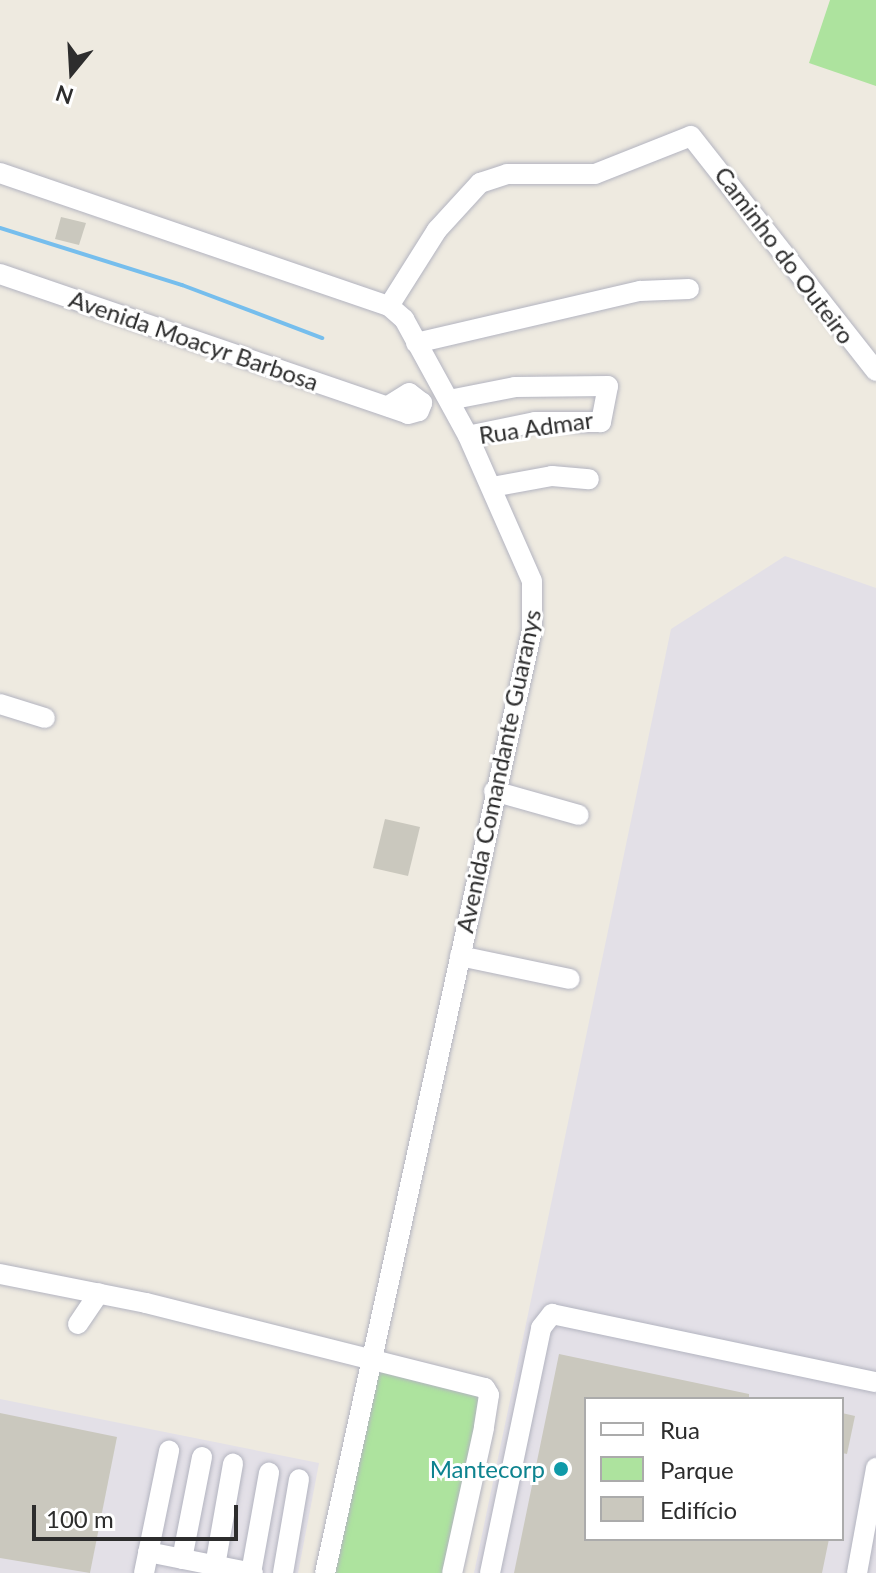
<!DOCTYPE html>
<meta charset="utf-8">
<style>
body{margin:0}
#map{position:relative;width:876px;height:1573px;overflow:hidden;background:#eeeae0;font-family:Lato,sans-serif}
div>[style]{position:absolute}
[style*='--x']{left:calc(var(--x)*1px);top:calc(var(--y)*1px);width:calc(var(--w)*1px);rotate:calc(var(--a)*1deg)}
.industrial>*{inset:0;background:#e3e0e7}
.green>*{inset:0;background:#ade39e}
.stream>*{height:4px;margin:-2px;padding:0 2px;transform-origin:2px;border-radius:2px;background:#76beed}
.building>*{inset:0;background:#cac8be}
.roads{filter:drop-shadow(0 0 2px #b3b4c0) drop-shadow(0 0 2px #b3b4c0)}
.minor>*{height:20px;margin:-10px;padding:0 10px;transform-origin:10px;border-radius:10px;background:#fff}
.dots>*{width:22px;height:22px;translate:-50% -50%;box-sizing:border-box;border:4px solid #fff;border-radius:50%}
span{translate:-50% -50%;white-space:nowrap;text-align:center;line-height:1.15;-webkit-text-stroke:6px #fff;paint-order:stroke}
.street-label{font-size:24px;color:#2d2d2d}
.culture-label{font-size:24px;color:#0d838f}
.right{translate:-100% -50%;text-align:right}
.legend{position:absolute;left:584px;top:1397px;width:260px;height:144px;box-sizing:border-box;background:#fff;border:2px solid #ababab;margin:0;padding:10px 14px;list-style:none;font-size:24px;color:#2d2d2d}
.legend li{display:flex;align-items:center;gap:16px;height:40px}
.legend b{width:40px;border:2px solid #ababab}
.north{position:absolute;left:32px;top:32px;width:80px;height:80px;-webkit-text-stroke:6px #fff;paint-order:stroke;rotate:198deg;font-size:22px;font-weight:700;line-height:32px;text-align:center;color:#2d2d2d}
.north::after{content:'';display:block;margin:auto;width:28px;height:36px;background:#2d2d2d;clip-path:polygon(50% 0,100% 100%,50% 72%,0 100%)}
.scale{position:absolute;left:32px;top:1505px;width:206px;height:36px;box-sizing:border-box;border:4px solid #2d2d2d;border-top:0;padding-left:10px;font-size:24px;line-height:28px;white-space:nowrap;color:#2d2d2d;-webkit-text-stroke:6px #fff;paint-order:stroke}
</style>
<div id="map">
<div class="industrial">
<i style="clip-path:polygon(evenodd,785px 556px,876px 588px,876px 1573px,474px 1573px,671px 629px,785px 556px,586px 1399px,842px 1399px,842px 1539px,586px 1539px,586px 1399px)"></i>
<i style="clip-path:polygon(0 1399px,319px 1463px,298px 1573px,0 1573px)"></i>
</div>
<div class="green">
<i style="clip-path:polygon(830px 0,876px 0,876px 86px,809px 63px)"></i>
<i style="clip-path:polygon(369px 1362px,465px 1384px,485px 1404px,447px 1573px,328px 1573px)"></i>
</div>
<div class="stream">
<i style="--x:0;--y:228;--w:191;--a:17.4"></i>
<i style="--x:182;--y:285;--w:150;--a:20.7"></i>
</div>
<div class="building">
<i style="clip-path:polygon(61px 217px,86px 223px,79px 245px,55px 239px)"></i>
<i style="clip-path:polygon(385px 819px,420px 827px,408px 876px,373px 868px)"></i>
<i style="clip-path:polygon(559px 1354px,749px 1394px,749px 1399px,586px 1399px,586px 1539px,829px 1539px,822px 1573px,514px 1573px)"></i>
<i style="clip-path:polygon(0 1413px,117px 1437px,90px 1573px,0 1558px)"></i>
<i style="clip-path:polygon(842px 1413px,855px 1416px,847px 1454px,842px 1453px)"></i>
</div>
<div class="roads">
<div class="minor">
<i style="--x:0;--y:173;--w:411;--a:18.9"></i>
<i style="--x:389;--y:306;--w:20;--a:41"></i>
<i style="--x:404;--y:319;--w:133;--a:61.3"></i>
<i style="--x:468;--y:436;--w:158;--a:66.2"></i>
<i style="--x:532;--y:581;--w:49;--a:90"></i>
<i style="--x:532;--y:630;--w:965;--a:102.38"></i>
<i style="--x:0;--y:274;--w:431;--a:18.9"></i>
<i style="--x:408;--y:414;--w:11;--a:-15"></i>
<i style="--x:419;--y:411;--w:9;--a:-69"></i>
<i style="--x:422;--y:403;--w:16;--a:-142"></i>
<i style="--x:409;--y:393;--w:25;--a:148"></i>
<i style="--x:389;--y:306;--w:90;--a:-57.7"></i>
<i style="--x:437;--y:230;--w:64;--a:-47.5"></i>
<i style="--x:480;--y:183;--w:28;--a:-18"></i>
<i style="--x:507;--y:174;--w:88;--a:0"></i>
<i style="--x:595;--y:174;--w:103;--a:-21.6"></i>
<i style="--x:691;--y:136;--w:299;--a:51.8"></i>
<i style="--x:416;--y:343;--w:230;--a:-13.1"></i>
<i style="--x:640;--y:291;--w:49;--a:-2.3"></i>
<i style="--x:449;--y:400;--w:67;--a:-11.1"></i>
<i style="--x:515;--y:387;--w:93;--a:-0.6"></i>
<i style="--x:608;--y:386;--w:37;--a:101"></i>
<i style="--x:601;--y:422;--w:66;--a:180"></i>
<i style="--x:535;--y:422;--w:68;--a:168.2"></i>
<i style="--x:492;--y:487;--w:61;--a:-10.4"></i>
<i style="--x:552;--y:476;--w:37;--a:5"></i>
<i style="--x:0;--y:704;--w:47;--a:17.3"></i>
<i style="--x:494;--y:791;--w:88;--a:15.8"></i>
<i style="--x:460;--y:956;--w:112;--a:11.8"></i>
<i style="--x:0;--y:1274;--w:149;--a:11.2"></i>
<i style="--x:146;--y:1303;--w:349;--a:14.1"></i>
<i style="--x:485;--y:1388;--w:8;--a:60"></i>
<i style="--x:489;--y:1395;--w:33;--a:99"></i>
<i style="--x:484;--y:1428;--w:148;--a:102.4"></i>
<i style="--x:78;--y:1324;--w:37;--a:-56"></i>
<i style="--x:148;--y:1552;--w:107;--a:11.3"></i>
<i style="--x:182;--y:1559;--w:104;--a:-78.9"></i>
<i style="--x:215;--y:1566;--w:104;--a:-80"></i>
<i style="--x:144;--y:1573;--w:125;--a:-78.4"></i>
<i style="--x:251;--y:1573;--w:102;--a:-79.8"></i>
<i style="--x:283;--y:1573;--w:95;--a:-80.3"></i>
<i style="--x:490;--y:1573;--w:250;--a:-78.2"></i>
<i style="--x:541;--y:1328;--w:18;--a:-52"></i>
<i style="--x:552;--y:1314;--w:331;--a:11.9"></i>
<i style="--x:857;--y:1573;--w:107;--a:-79.7"></i>
</div>
</div>
<div class="dots">
<i style="left:561px;top:1469px;background:#0f9aa8"></i>
</div>
<div class="street-label">
<span style="left:785px;top:255px;rotate:53deg">Caminho do Outeiro</span>
<span style="left:194px;top:340px;rotate:19deg">Avenida Moacyr Barbosa</span>
<span style="left:536px;top:427px;rotate:-8deg">Rua Admar</span>
<span style="left:498px;top:771px;rotate:-78deg">Avenida Comandante Guaranys</span>
</div>
<div class="culture-label">
<span class="right" style="left:545px;top:1469px">Mantecorp</span>
</div>
<ul class="legend">
<li><b style="height:10px;background:#fff"></b>Rua</li>
<li><b style="height:22px;background:#ade39e"></b>Parque</li>
<li><b style="height:22px;background:#cac8be"></b>Edifício</li>
</ul>
<div class="north">N</div>
<div class="scale">100 m</div>
</div>
